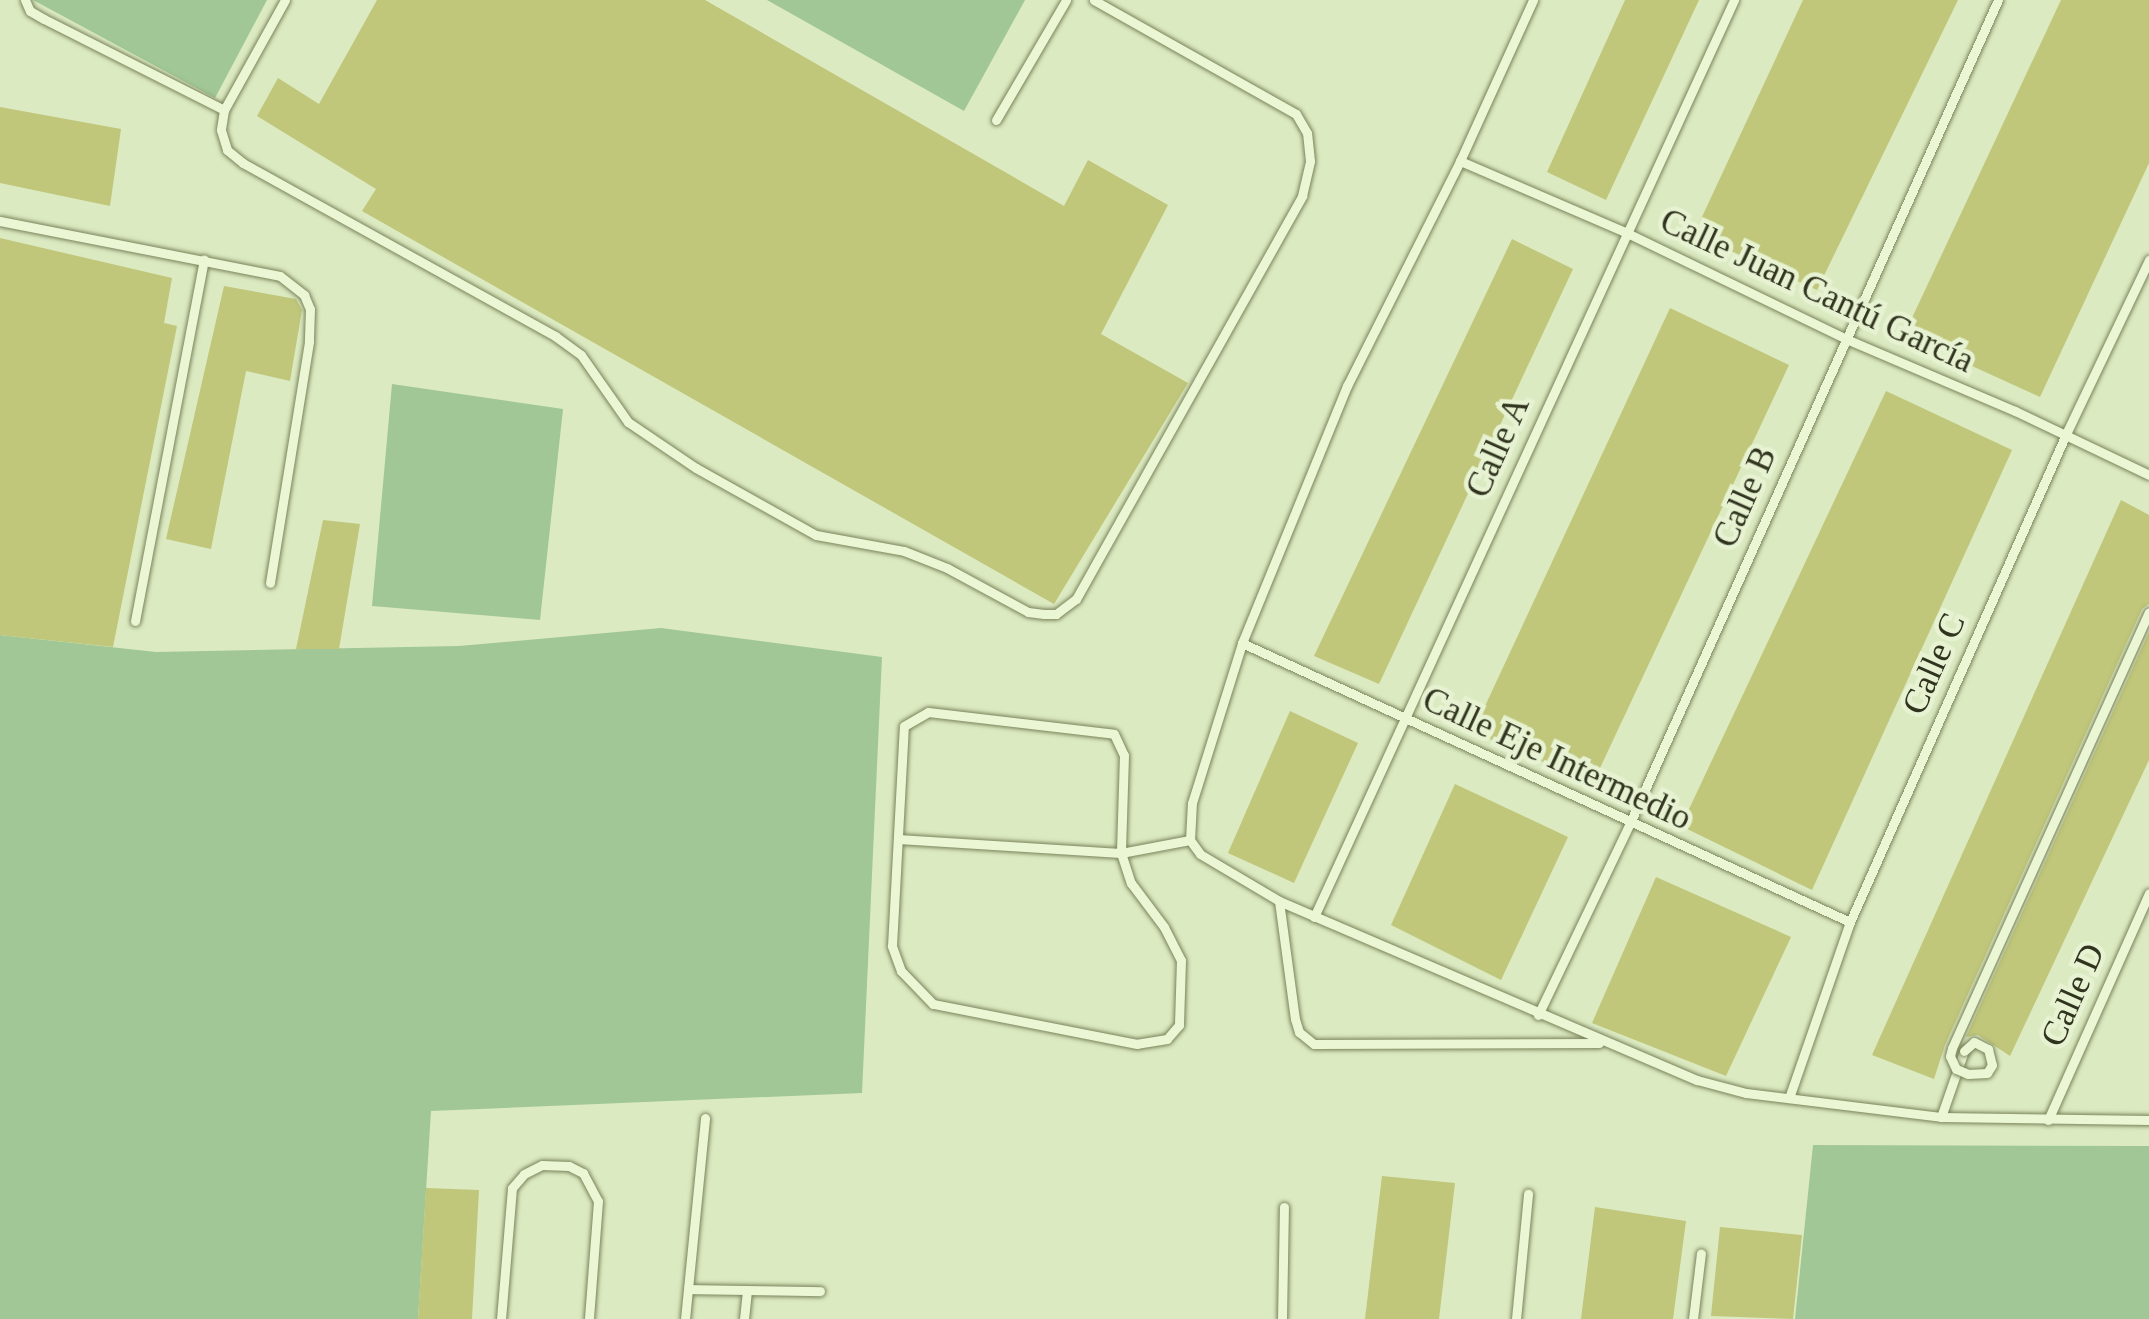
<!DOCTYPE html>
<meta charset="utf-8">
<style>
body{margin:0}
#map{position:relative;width:2149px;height:1319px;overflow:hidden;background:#dceac2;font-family:"Times New Roman",serif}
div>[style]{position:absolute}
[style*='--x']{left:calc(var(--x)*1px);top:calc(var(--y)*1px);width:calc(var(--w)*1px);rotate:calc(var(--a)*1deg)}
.green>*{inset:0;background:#a1c797}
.building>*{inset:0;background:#c0c67a}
.roads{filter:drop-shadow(0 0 2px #7b835a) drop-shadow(0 0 2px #7b835a)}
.lane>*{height:9px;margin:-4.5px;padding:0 4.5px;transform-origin:4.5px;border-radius:4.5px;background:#eaf6d4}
.bridges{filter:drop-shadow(0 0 2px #7b835a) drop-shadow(0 0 2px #7b835a)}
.lane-bridge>*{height:9px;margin:-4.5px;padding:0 4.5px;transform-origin:4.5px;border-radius:4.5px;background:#eaf6d4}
span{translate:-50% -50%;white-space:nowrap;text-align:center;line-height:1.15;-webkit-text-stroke:9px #e6f2d1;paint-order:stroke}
.street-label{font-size:35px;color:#30331e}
</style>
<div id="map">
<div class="green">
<i style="clip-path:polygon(33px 0,267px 0,215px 98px)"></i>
<i style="clip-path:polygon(767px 0,1025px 0,964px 111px)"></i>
<i style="clip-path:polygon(392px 384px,563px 409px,540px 620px,372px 606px)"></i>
<i style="clip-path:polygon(661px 628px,882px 657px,862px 1093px,431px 1111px,418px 1319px,0 1319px,0 635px,156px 652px,459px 646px)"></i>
<i style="clip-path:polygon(1813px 1145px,2149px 1146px,2149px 1319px,1795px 1319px)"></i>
</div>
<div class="building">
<i style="clip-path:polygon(377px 0,705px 0,1064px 206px,1088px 160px,1168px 205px,1101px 334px,1188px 383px,1054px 604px,362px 211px,376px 189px,257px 116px,278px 78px,319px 104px)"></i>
<i style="clip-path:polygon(1625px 0,1699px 0,1606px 200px,1547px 172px)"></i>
<i style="clip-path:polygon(1803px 0,1958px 0,1817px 290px,1694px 234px)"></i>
<i style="clip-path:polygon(2061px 0,2149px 0,2149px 163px,2040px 397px,1904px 335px)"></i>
<i style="clip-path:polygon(0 107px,121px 129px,110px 206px,0 183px)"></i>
<i style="clip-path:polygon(0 238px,172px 278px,164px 323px,177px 326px,113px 647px,0 635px)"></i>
<i style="clip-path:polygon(1512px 239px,1573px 269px,1379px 684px,1314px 656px)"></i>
<i style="clip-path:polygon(224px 286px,296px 299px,302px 310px,290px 381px,246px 371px,211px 549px,166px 539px)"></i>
<i style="clip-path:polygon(1670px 308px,1789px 365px,1593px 783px,1473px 732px)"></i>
<i style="clip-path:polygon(1886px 391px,2012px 450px,1812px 890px,1681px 826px)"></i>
<i style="clip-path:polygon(2121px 500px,2149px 515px,2149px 604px,2142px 609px,1945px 1045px,1934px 1079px,1872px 1055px)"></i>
<i style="clip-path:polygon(323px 520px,360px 524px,339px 649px,296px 649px)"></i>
<i style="clip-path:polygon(2149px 632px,2149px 760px,2010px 1056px,1978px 1035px,1966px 1037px)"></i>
<i style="clip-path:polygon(1290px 711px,1358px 743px,1294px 883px,1228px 853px)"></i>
<i style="clip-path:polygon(1455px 784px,1568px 837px,1501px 980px,1391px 925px)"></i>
<i style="clip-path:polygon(1656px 877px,1791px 937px,1726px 1076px,1592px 1023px)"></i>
<i style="clip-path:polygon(1382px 1176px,1455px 1183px,1439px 1319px,1365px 1319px)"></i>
<i style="clip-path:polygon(426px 1188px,479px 1190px,472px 1319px,418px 1319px)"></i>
<i style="clip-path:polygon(1595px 1207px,1686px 1221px,1673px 1319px,1581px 1319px)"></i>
<i style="clip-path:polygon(1720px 1227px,1802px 1235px,1793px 1319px,1711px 1316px)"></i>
</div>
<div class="roads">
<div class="lane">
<i style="--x:25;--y:0;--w:12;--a:66"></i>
<i style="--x:30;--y:11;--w:16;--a:30"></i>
<i style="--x:44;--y:19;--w:202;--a:26.8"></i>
<i style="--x:285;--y:0;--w:126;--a:119"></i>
<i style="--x:224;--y:110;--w:20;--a:99"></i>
<i style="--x:221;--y:130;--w:21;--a:73"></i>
<i style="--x:227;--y:150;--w:21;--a:39"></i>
<i style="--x:243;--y:163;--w:357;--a:29"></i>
<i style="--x:555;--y:336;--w:32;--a:36"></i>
<i style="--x:581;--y:355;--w:82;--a:55"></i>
<i style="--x:628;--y:422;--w:82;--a:34.1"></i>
<i style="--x:696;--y:468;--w:137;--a:29.2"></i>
<i style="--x:816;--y:535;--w:89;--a:10.3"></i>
<i style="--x:904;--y:551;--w:46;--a:21.6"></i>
<i style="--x:947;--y:568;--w:92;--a:28.5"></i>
<i style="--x:1028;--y:612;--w:16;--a:7"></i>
<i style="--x:1044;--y:614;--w:12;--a:0"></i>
<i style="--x:1056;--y:614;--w:25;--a:-37"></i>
<i style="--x:1076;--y:599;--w:462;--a:-60.7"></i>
<i style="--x:1302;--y:196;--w:36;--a:-77"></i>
<i style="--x:1310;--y:161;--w:28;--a:-96"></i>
<i style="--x:1307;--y:133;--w:22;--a:-120"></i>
<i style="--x:1296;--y:114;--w:232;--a:-150.6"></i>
<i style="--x:996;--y:120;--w:139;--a:-59.7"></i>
<i style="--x:1460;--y:161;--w:180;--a:23.3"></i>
<i style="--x:1625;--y:232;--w:246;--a:25.8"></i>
<i style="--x:1846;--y:339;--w:184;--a:23.1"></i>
<i style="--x:2015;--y:411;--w:148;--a:25.5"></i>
<i style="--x:0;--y:221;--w:285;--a:11.1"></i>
<i style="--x:280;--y:276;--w:31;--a:38"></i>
<i style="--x:304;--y:295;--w:15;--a:67"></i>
<i style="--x:310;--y:309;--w:33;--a:92"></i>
<i style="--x:309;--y:342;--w:244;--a:99.2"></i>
<i style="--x:135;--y:621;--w:368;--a:-79.2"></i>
<i style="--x:1242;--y:643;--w:669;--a:24.65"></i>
<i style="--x:928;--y:712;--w:187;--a:6.7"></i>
<i style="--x:1114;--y:734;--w:23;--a:65"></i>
<i style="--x:1124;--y:755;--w:98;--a:91.8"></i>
<i style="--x:1121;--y:853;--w:32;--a:72"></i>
<i style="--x:1131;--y:883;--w:55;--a:53.1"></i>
<i style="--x:1164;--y:927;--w:37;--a:63"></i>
<i style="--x:1181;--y:960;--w:65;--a:91.8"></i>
<i style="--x:1179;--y:1025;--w:18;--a:131"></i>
<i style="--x:1167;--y:1039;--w:30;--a:171"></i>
<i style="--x:1137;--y:1044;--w:208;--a:-168.9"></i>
<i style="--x:933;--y:1004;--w:46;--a:-134.1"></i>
<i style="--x:901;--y:971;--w:27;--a:-110"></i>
<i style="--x:892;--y:946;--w:220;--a:-86.9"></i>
<i style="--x:904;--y:726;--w:28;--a:-30"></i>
<i style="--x:898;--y:839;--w:223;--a:3.6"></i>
<i style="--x:1121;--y:853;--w:70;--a:-10.7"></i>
<i style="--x:1190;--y:840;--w:17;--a:54"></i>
<i style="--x:1200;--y:854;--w:92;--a:30.7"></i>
<i style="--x:1279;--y:901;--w:455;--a:23.2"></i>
<i style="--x:1697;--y:1080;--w:51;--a:14.9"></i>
<i style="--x:1746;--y:1093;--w:196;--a:7"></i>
<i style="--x:1941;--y:1117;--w:208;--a:0.8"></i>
<i style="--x:1190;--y:840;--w:37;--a:-87"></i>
<i style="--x:1192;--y:803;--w:168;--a:-72.6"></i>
<i style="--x:1242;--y:643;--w:278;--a:-67.8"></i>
<i style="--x:1347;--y:386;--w:252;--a:-63.3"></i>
<i style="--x:1460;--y:161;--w:177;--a:-65.6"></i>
<i style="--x:1279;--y:901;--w:119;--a:82.3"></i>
<i style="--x:1295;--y:1019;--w:14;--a:73"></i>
<i style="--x:1299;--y:1032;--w:19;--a:39"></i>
<i style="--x:1314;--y:1044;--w:285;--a:-0.2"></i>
<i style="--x:1314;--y:917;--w:1009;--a:-65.39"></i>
<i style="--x:1538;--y:1015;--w:213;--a:-64.4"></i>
<i style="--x:1630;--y:823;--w:902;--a:-65.91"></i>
<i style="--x:1789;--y:1098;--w:186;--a:-70.9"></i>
<i style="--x:1850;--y:922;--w:534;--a:-66.12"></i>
<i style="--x:2066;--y:434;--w:193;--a:-64.5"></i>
<i style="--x:1941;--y:1117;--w:70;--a:-70.8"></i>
<i style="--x:2048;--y:1120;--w:248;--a:-66"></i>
<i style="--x:688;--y:1289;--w:132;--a:0.9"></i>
<i style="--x:501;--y:1319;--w:131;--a:-85.2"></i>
<i style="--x:512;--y:1188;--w:18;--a:-49"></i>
<i style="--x:524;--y:1174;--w:20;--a:-27"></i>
<i style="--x:542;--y:1165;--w:27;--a:2"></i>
<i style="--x:569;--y:1166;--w:16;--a:27"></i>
<i style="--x:583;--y:1173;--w:32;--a:62"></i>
<i style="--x:598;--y:1201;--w:118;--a:94.4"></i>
<i style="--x:685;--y:1319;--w:202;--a:-84.3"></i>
<i style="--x:744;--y:1319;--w:28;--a:-84"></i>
<i style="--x:1282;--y:1319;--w:112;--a:-89"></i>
<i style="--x:1516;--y:1319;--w:126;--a:-84.5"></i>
<i style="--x:1693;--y:1319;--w:66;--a:-83.1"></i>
</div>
</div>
<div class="bridges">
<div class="lane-bridge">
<i style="--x:1964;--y:1051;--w:13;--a:-42"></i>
<i style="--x:1974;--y:1042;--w:16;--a:27"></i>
<i style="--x:1988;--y:1049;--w:16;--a:76"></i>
<i style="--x:1992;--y:1065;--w:9;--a:122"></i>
<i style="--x:1987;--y:1073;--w:19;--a:177"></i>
<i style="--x:1968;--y:1074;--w:13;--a:-157"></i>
<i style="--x:1956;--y:1069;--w:14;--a:-115"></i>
<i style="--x:1950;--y:1056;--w:8;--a:-76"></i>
<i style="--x:1952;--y:1048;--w:478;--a:-65.7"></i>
</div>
</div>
<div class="street-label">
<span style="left:1817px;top:291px;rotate:25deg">Calle Juan Cantú García</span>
<span style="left:1498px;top:447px;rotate:-66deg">Calle A</span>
<span style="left:1745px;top:497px;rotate:-66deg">Calle B</span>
<span style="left:1934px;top:664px;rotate:-66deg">Calle C</span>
<span style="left:1557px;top:759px;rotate:25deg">Calle Eje Intermedio</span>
<span style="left:2073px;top:995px;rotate:-66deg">Calle D</span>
</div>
</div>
